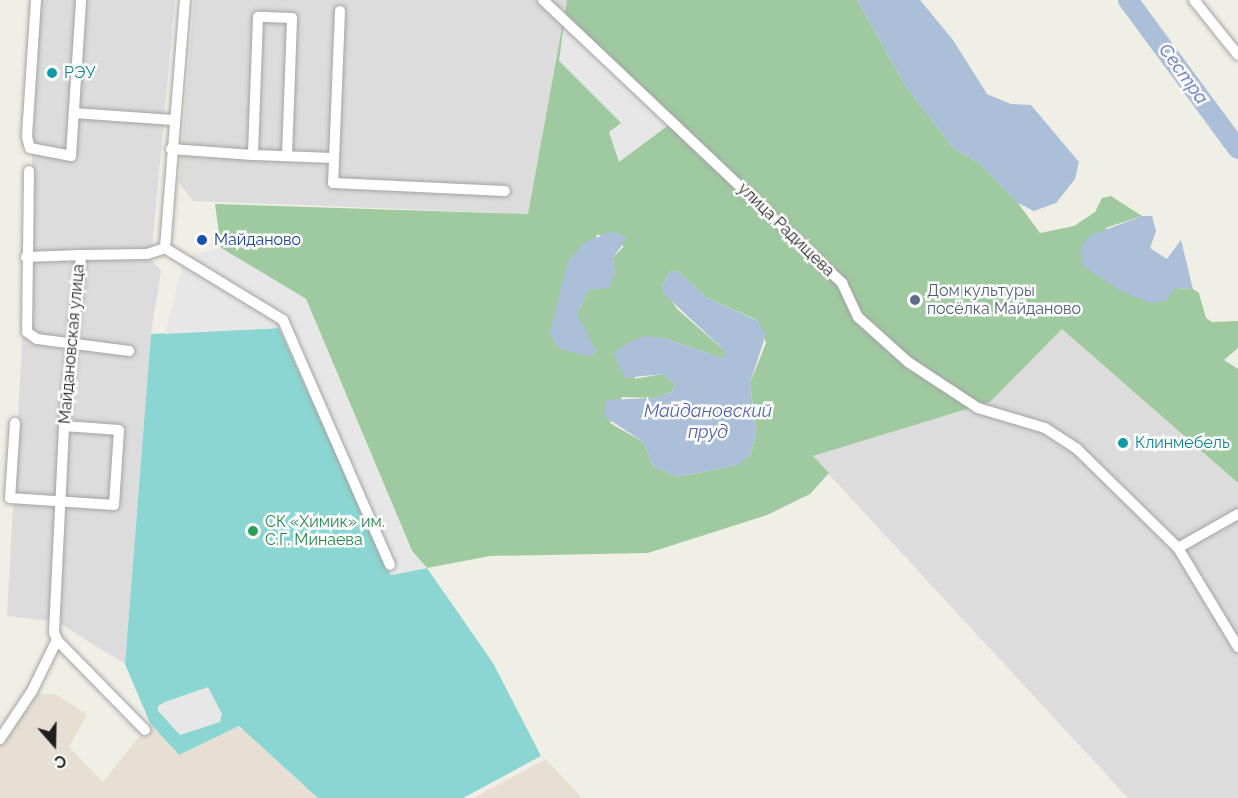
<!DOCTYPE html>
<meta charset="utf-8">
<style>
body{margin:0}
#map{position:relative;width:1238px;height:798px;overflow:hidden;background:#efefe6;font-family:Raleway,sans-serif}
div>[style]{position:absolute}
[style*='--x']{left:calc(var(--x)*1px);top:calc(var(--y)*1px);width:calc(var(--w)*1px);rotate:calc(var(--a)*1deg)}
.residential>*{inset:0;background:#dddcdc}
.military>*{inset:0;background:#e7dfd3}
.forest>*{inset:0;background:#9fcaa0}
.pitch>*{inset:0;background:#8bd6d2}
.parking>*{inset:0;background:#e7e7e7}
.water>*{inset:0;background:#abbfd8}
.river>*{height:20px;margin:-10px;padding:0 10px;transform-origin:10px;border-radius:10px;background:#abbfd8}
.roads{filter:drop-shadow(0 0 2px #a3a3a3) drop-shadow(0 0 2px #a3a3a3)}
.minor>*{height:10px;margin:-5px;padding:0 5px;transform-origin:5px;border-radius:5px;background:#fff}
.dots>*{width:16px;height:16px;translate:-50% -50%;box-sizing:border-box;border:3px solid #fff;border-radius:50%}
span{translate:-50% -50%;white-space:nowrap;text-align:center;line-height:1.15;-webkit-text-stroke:5px #fff;paint-order:stroke}
.culture-label{font-size:16px;color:#0d838f}
.left{translate:0 -50%;text-align:left}
.street-label{font-size:16px;color:#1f1f1f}
.transit-label{font-size:16px;color:#164399}
.service-label{font-size:16px;color:#4e5e75}
.leisure-label{font-size:16px;color:#27864d}
.water-label{font-size:18px;color:#5462a6;font-style:italic}
.north{position:absolute;left:24px;top:714px;width:60px;height:60px;-webkit-text-stroke:4px #fff;paint-order:stroke;rotate:160deg;font-size:16px;font-weight:700;line-height:24px;text-align:center;color:#1f1f1f}
.north::after{content:'';display:block;margin:auto;width:21px;height:27px;background:#1f1f1f;clip-path:polygon(50% 0,100% 100%,50% 72%,0 100%)}
</style>
<div id="map">
<div class="residential">
<i style="clip-path:polygon(41px 0,175px 0,151px 259px,161px 271px,151px 334px,125px 664px,57px 622px,7px 616px)"></i>
<i style="clip-path:polygon(194px 0,567px 0,528px 214px,193px 201px,179px 183px)"></i>
<i style="clip-path:polygon(1062px 329px,1238px 483px,1238px 798px,1128px 798px,812px 456px,990px 402px)"></i>
</div>
<div class="military">
<i style="clip-path:polygon(37px 694px,56px 694px,87px 715px,69px 747px,103px 782px,150px 723px,179px 755px,239px 726px,318px 798px,0 798px,0 744px)"></i>
<i style="clip-path:polygon(546px 759px,582px 798px,473px 798px)"></i>
</div>
<div class="forest">
<i style="clip-path:polygon(evenodd,567px 0,857px 0,906px 87px,954px 149px,978px 162px,1018px 203px,1040px 233px,1074px 226px,1095px 212px,1102px 198px,1111px 196px,1142px 216px,1105px 228px,1176px 288px,1193px 289px,1199px 293px,1206px 318px,1212px 322px,1238px 321px,1238px 348px,1224px 360px,1238px 369px,1238px 483px,1062px 329px,990px 402px,813px 456px,829px 473px,810px 494px,767px 515px,648px 553px,490px 556px,427px 568px,412px 551px,306px 299px,221px 248px,215px 204px,528px 214px,567px 0,597px 234px,624px 246px,613px 258px,615px 273px,588px 290px,577px 315px,597px 234px,567px 0,670px 271px,678px 271px,707px 298px,757px 320px,766px 343px,750px 383px,756px 431px,751px 455px,737px 465px,677px 477px,653px 466px,643px 442px,610px 423px,622px 397px,654px 398px,672px 392px,675px 384px,662px 374px,634px 379px,664px 338px,725px 359px,725px 351px,677px 309px,662px 286px,670px 271px)"></i>
</div>
<div class="pitch">
<i style="clip-path:polygon(279px 328px,391px 575px,427px 568px,493px 663px,541px 756px,463px 798px,318px 798px,239px 726px,179px 755px,150px 723px,125px 664px,151px 334px)"></i>
</div>
<div class="parking">
<i style="clip-path:polygon(564px 23px,670px 124px,619px 162px,609px 132px,621px 123px,559px 61px)"></i>
<i style="clip-path:polygon(221px 248px,306px 299px,412px 551px,427px 568px,391px 575px,279px 328px,165px 334px,184px 258px)"></i>
<i style="clip-path:polygon(208px 687px,222px 714px,220px 722px,180px 735px,158px 711px,158px 706px,165px 702px)"></i>
</div>
<div class="water">
<i style="clip-path:polygon(857px 0,920px 0,953px 40px,987px 94px,1011px 104px,1031px 105px,1079px 162px,1075px 179px,1056px 203px,1034px 211px,1018px 203px,978px 162px,954px 149px,906px 87px)"></i>
<i style="clip-path:polygon(1142px 216px,1152px 216px,1156px 231px,1150px 248px,1167px 259px,1181px 240px,1193px 289px,1176px 288px,1166px 301px,1150px 303px,1119px 290px,1083px 266px,1080px 249px,1089px 236px)"></i>
<i style="clip-path:polygon(613px 231px,627px 238px,613px 258px,615px 273px,609px 288px,588px 290px,577px 315px,597px 351px,591px 357px,558px 348px,550px 333px,567px 263px,583px 243px)"></i>
<i style="clip-path:polygon(670px 271px,678px 271px,707px 298px,758px 321px,766px 334px,750px 383px,756px 431px,751px 455px,738px 465px,677px 477px,653px 466px,643px 442px,604px 416px,606px 400px,654px 398px,672px 392px,675px 384px,662px 374px,625px 378px,613px 353px,629px 342px,646px 336px,664px 338px,725px 359px,725px 351px,664px 294px,662px 286px)"></i>
</div>
<div class="river">
<i style="--x:1128;--y:0;--w:185;--a:53.6"></i>
</div>
<div class="roads">
<div class="minor">
<i style="--x:36;--y:0;--w:137;--a:93.8"></i>
<i style="--x:27;--y:137;--w:11;--a:75"></i>
<i style="--x:30;--y:148;--w:42;--a:11"></i>
<i style="--x:71;--y:156;--w:156;--a:-86.3"></i>
<i style="--x:543;--y:0;--w:412;--a:43.4"></i>
<i style="--x:842;--y:283;--w:38;--a:65"></i>
<i style="--x:858;--y:317;--w:67;--a:42"></i>
<i style="--x:908;--y:362;--w:84;--a:33.3"></i>
<i style="--x:978;--y:408;--w:70;--a:16.6"></i>
<i style="--x:1045;--y:428;--w:38;--a:33"></i>
<i style="--x:1077;--y:449;--w:141;--a:44.4"></i>
<i style="--x:1194;--y:0;--w:70;--a:51.3"></i>
<i style="--x:340;--y:11;--w:172;--a:92.3"></i>
<i style="--x:333;--y:183;--w:172;--a:2.7"></i>
<i style="--x:74;--y:113;--w:99;--a:4"></i>
<i style="--x:171;--y:149;--w:82;--a:4.2"></i>
<i style="--x:287;--y:156;--w:138;--a:-87.9"></i>
<i style="--x:292;--y:18;--w:34;--a:-178"></i>
<i style="--x:258;--y:17;--w:138;--a:92.1"></i>
<i style="--x:253;--y:155;--w:81;--a:2.1"></i>
<i style="--x:29;--y:171;--w:161;--a:90.7"></i>
<i style="--x:27;--y:332;--w:12;--a:35"></i>
<i style="--x:37;--y:339;--w:93;--a:7.4"></i>
<i style="--x:165;--y:248;--w:138;--a:31.4"></i>
<i style="--x:283;--y:320;--w:267;--a:66.4"></i>
<i style="--x:165;--y:248;--w:249;--a:-85.4"></i>
<i style="--x:26;--y:257;--w:55;--a:-2.1"></i>
<i style="--x:15;--y:423;--w:75;--a:93.8"></i>
<i style="--x:10;--y:498;--w:104;--a:3.9"></i>
<i style="--x:114;--y:505;--w:75;--a:-86.2"></i>
<i style="--x:119;--y:430;--w:55;--a:-175.8"></i>
<i style="--x:1238;--y:514;--w:69;--a:150.5"></i>
<i style="--x:1178;--y:548;--w:116;--a:58.8"></i>
<i style="--x:145;--y:730;--w:126;--a:-134.4"></i>
<i style="--x:57;--y:640;--w:9;--a:-111"></i>
<i style="--x:54;--y:632;--w:206;--a:-87.2"></i>
<i style="--x:64;--y:426;--w:172;--a:-84.3"></i>
<i style="--x:81;--y:255;--w:66;--a:-0.9"></i>
<i style="--x:147;--y:254;--w:19;--a:-18"></i>
<i style="--x:0;--y:739;--w:58;--a:-56.3"></i>
<i style="--x:32;--y:691;--w:57;--a:-63.9"></i>
</div>
</div>
<div class="dots">
<i style="left:52px;top:73px;background:#0f9aa8"></i>
<i style="left:202px;top:240px;background:#1a4fb4"></i>
<i style="left:915px;top:300px;background:#5c6f8a"></i>
<i style="left:1123px;top:443px;background:#0f9aa8"></i>
<i style="left:253px;top:531px;background:#2e9e5b"></i>
</div>
<div class="culture-label">
<span class="left" style="left:64px;top:73px">РЭУ</span>
<span class="left" style="left:1135px;top:443px">Клинмебель</span>
</div>
<div class="street-label">
<span style="left:786px;top:230px;rotate:44deg">улица Радищева</span>
<span style="left:72px;top:344px;rotate:-85deg">Майдановская улица</span>
</div>
<div class="transit-label">
<span class="left" style="left:214px;top:240px">Майданово</span>
</div>
<div class="service-label">
<span class="left" style="left:927px;top:300px">Дом культуры<br>посёлка Майданово</span>
</div>
<div class="leisure-label">
<span class="left" style="left:265px;top:531px">СК «Химик» им.<br>С.Г. Минаева</span>
</div>
<div class="water-label">
<span style="left:1183px;top:74px;rotate:54deg">Сестра</span>
<span style="left:708px;top:422px">Майдановский<br>пруд</span>
</div>
<div class="north">С</div>
</div>
